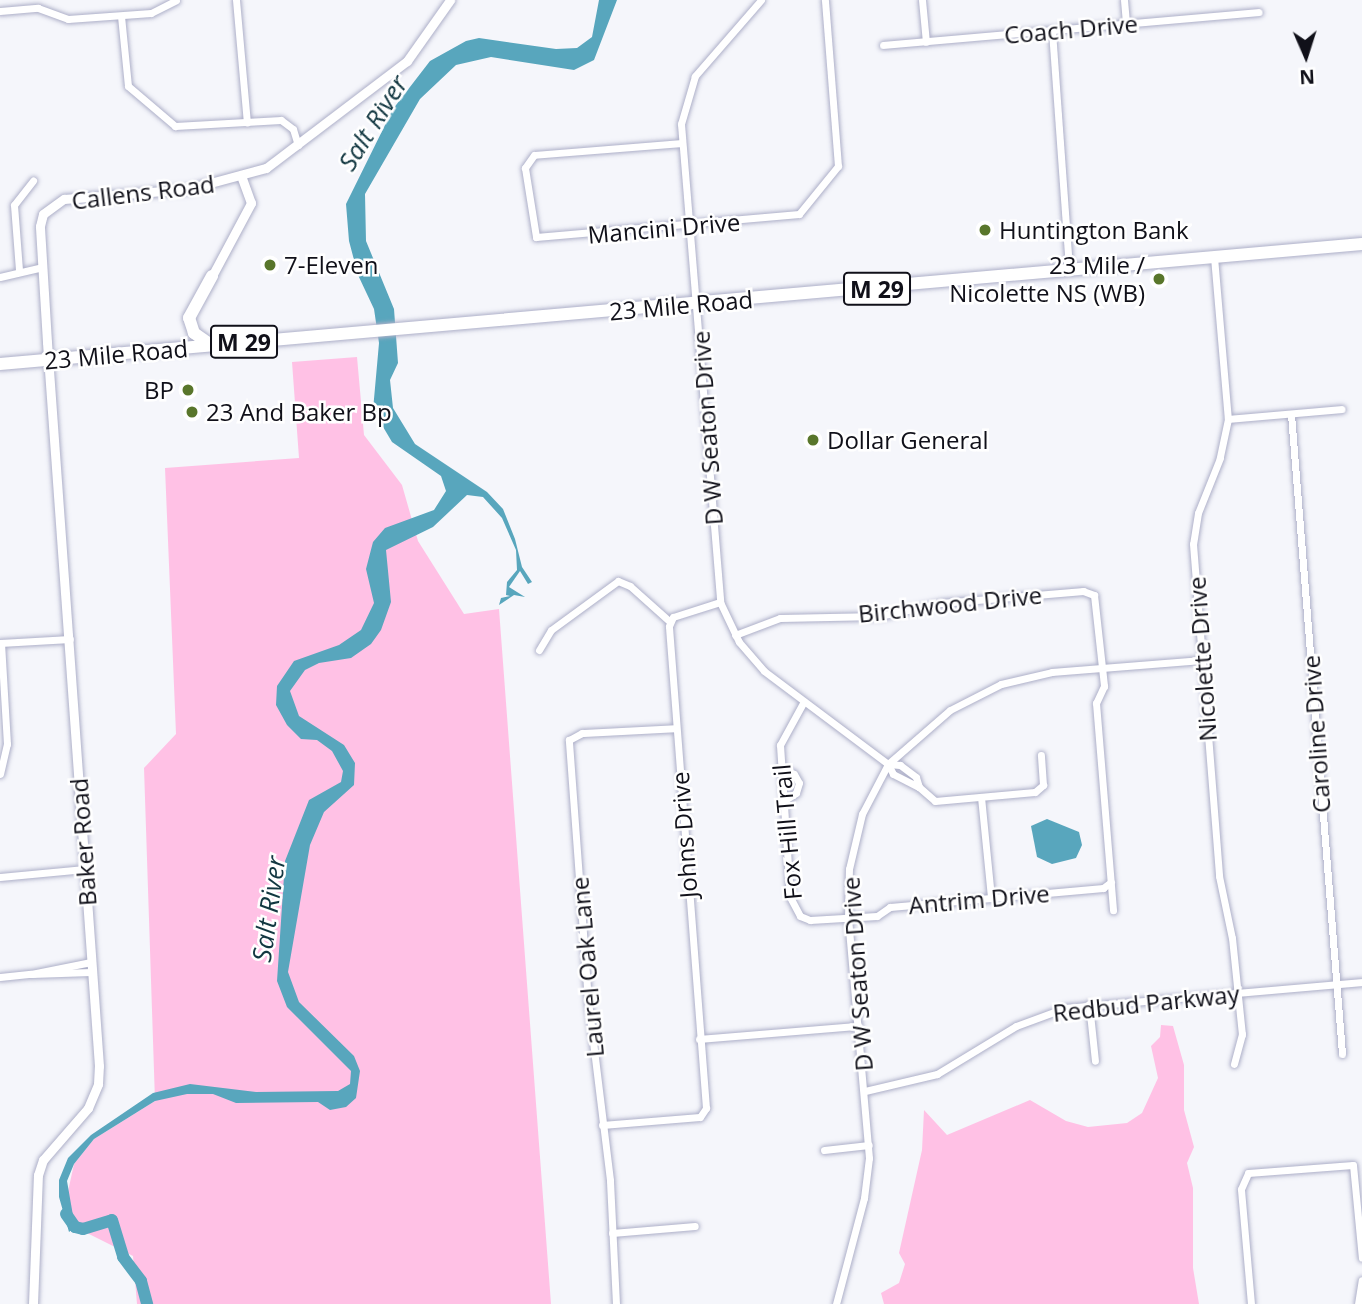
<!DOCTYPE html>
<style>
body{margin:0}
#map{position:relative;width:1362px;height:1304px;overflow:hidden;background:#f5f6fb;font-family:"Open Sans",sans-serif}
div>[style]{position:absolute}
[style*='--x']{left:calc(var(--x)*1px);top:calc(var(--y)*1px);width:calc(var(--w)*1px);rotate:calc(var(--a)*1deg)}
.green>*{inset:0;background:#ffc1e5}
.water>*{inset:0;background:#58a6bd}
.river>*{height:12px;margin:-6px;padding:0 6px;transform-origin:6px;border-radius:6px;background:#58a6bd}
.roads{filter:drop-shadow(0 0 2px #adafc8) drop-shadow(0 0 2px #adafc8)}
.minor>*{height:7px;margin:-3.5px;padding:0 3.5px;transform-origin:3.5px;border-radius:3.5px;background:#fff}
.tertiary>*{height:9px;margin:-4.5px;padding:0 4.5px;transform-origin:4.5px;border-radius:4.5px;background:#fff}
.primary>*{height:12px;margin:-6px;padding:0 6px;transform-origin:6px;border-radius:6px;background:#fff}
.dots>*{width:19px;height:19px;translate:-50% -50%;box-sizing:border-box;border:4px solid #fff;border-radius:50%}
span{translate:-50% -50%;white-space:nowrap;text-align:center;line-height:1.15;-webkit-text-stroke:5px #fff;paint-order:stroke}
.shield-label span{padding:2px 5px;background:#fff;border:2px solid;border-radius:5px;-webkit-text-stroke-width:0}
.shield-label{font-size:23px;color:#101019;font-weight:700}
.street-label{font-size:24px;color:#101019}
.poi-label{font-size:24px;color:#101019}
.left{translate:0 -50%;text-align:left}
.right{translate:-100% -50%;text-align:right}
.water-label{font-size:26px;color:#123741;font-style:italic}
.north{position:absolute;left:1271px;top:21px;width:70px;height:70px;-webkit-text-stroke:5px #fff;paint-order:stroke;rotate:177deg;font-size:19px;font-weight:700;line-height:28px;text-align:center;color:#101019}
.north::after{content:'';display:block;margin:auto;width:24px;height:32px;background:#101019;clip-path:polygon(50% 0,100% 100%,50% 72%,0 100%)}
</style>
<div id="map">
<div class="green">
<i style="clip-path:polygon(357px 357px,364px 435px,402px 485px,418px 541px,464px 614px,499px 609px,551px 1304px,137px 1304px,133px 1256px,75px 1227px,67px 1196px,74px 1164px,94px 1139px,155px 1101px,144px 768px,176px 734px,165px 468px,299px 458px,292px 362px)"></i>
<i style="clip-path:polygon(1161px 1025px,1173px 1026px,1184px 1065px,1184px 1110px,1194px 1147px,1187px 1163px,1193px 1188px,1193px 1268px,1199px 1304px,884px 1304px,881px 1293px,899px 1283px,905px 1264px,899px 1253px,922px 1150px,924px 1110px,947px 1135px,1030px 1100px,1066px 1121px,1088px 1127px,1127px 1123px,1142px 1113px,1158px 1078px,1151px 1046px,1160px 1037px)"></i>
</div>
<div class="water">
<i style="clip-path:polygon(599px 0,617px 0,594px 60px,574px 70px,491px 57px,456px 65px,420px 99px,365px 194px,366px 241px,394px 309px,398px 363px,390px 380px,393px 408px,415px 444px,487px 492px,503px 509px,515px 539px,522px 567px,532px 582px,528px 584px,520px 571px,509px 587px,525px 597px,514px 595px,499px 605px,501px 598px,510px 596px,506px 595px,507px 582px,517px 570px,516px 550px,502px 518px,483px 497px,467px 495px,433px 527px,386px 550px,391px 602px,381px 630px,371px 644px,351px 658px,319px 663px,305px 670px,290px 691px,299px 716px,344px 745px,355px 763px,354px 785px,324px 812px,310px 845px,288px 972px,299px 1002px,354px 1056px,360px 1071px,356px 1098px,346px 1107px,330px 1110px,318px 1102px,236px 1103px,213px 1094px,187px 1094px,155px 1101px,94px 1139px,74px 1164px,67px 1181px,75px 1227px,69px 1232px,59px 1197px,59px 1180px,68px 1158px,91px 1135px,153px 1093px,190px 1084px,256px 1092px,338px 1091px,350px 1084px,351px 1071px,287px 1007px,277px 981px,285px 861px,309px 800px,341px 782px,343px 771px,332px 751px,317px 740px,301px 739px,287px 725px,276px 705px,277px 686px,294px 661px,339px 645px,361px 630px,374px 603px,366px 569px,373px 542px,385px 528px,434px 510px,446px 491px,441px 476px,392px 442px,373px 410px,379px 343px,374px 309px,358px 275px,349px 241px,346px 204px,393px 109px,430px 61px,466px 41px,479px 38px,556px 49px,577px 48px,592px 37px)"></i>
<i style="clip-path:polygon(1047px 819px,1079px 832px,1082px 845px,1076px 858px,1052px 864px,1037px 857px,1031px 826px)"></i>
</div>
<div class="river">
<i style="--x:66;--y:1214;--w:16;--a:55"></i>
<i style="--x:75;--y:1227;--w:8;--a:14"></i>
<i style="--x:83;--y:1229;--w:30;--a:-17"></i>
<i style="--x:112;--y:1220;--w:39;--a:73"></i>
<i style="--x:123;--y:1257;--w:30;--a:53"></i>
<i style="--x:141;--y:1281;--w:24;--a:75"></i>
</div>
<div class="roads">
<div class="minor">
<i style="--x:236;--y:0;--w:123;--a:84.9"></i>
<i style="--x:761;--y:0;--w:101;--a:131"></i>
<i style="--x:695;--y:76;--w:50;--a:106.3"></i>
<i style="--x:681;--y:124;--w:480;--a:85.3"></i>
<i style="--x:720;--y:602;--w:44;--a:64.6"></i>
<i style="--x:739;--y:642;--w:38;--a:49"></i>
<i style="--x:764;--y:671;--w:155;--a:36.9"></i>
<i style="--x:888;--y:764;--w:11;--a:63"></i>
<i style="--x:893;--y:774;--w:29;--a:27"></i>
<i style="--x:919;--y:787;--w:10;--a:-107"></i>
<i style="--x:916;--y:777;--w:20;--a:-143"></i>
<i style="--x:900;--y:765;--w:12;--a:-175"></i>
<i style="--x:922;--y:0;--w:42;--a:84.6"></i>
<i style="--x:1124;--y:0;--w:24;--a:85"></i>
<i style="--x:0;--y:11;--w:38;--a:-5"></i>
<i style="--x:38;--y:8;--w:32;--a:20"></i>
<i style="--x:68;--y:19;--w:83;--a:-4.1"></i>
<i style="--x:151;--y:13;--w:28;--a:-27"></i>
<i style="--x:121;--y:16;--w:70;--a:84.3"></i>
<i style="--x:128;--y:86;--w:62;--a:40.4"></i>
<i style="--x:175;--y:126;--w:106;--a:-3.2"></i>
<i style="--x:281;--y:120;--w:15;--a:37"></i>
<i style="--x:293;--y:129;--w:17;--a:73"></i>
<i style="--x:1052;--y:31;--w:241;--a:85.9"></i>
<i style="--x:883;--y:45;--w:377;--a:-5"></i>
<i style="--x:682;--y:143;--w:148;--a:175.4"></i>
<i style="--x:534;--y:155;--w:16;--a:125"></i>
<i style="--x:525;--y:168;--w:70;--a:80.9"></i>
<i style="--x:536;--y:237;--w:264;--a:-5"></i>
<i style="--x:799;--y:214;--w:62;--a:-50.9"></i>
<i style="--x:838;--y:166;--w:167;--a:-94.5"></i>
<i style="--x:1214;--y:257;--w:163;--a:85.1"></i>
<i style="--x:1228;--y:419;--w:40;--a:102"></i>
<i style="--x:1220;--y:458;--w:59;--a:111.8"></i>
<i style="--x:1198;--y:513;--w:31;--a:99"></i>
<i style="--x:1193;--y:544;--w:333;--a:85.5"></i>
<i style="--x:1219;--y:876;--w:63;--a:78.2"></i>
<i style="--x:1232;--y:938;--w:97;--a:84.1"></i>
<i style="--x:1242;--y:1034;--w:31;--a:105"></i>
<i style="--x:19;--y:270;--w:65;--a:-94.4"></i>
<i style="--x:14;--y:205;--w:31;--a:-52"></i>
<i style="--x:0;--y:277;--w:44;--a:-13.1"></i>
<i style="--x:1291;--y:414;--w:642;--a:85.44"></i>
<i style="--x:1228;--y:419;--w:114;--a:-5"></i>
<i style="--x:735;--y:635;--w:48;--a:-20.7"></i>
<i style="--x:780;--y:618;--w:99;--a:-1.2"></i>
<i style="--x:879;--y:616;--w:63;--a:-11.8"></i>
<i style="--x:941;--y:603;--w:143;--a:-4.8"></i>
<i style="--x:1083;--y:591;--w:12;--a:20"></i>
<i style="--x:1094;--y:595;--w:92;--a:83.7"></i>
<i style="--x:1104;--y:686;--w:19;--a:115"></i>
<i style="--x:1096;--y:703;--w:208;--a:85.3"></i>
<i style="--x:0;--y:643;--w:70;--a:-3.3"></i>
<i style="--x:539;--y:650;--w:23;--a:-59"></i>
<i style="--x:551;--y:630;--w:83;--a:-36.2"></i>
<i style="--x:618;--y:581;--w:13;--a:23"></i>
<i style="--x:630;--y:586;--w:52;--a:41.9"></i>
<i style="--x:803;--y:703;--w:48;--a:118.7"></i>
<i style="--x:780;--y:745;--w:152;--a:86.2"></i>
<i style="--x:790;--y:897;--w:21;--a:62"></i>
<i style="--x:800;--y:916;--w:11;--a:22"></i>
<i style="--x:810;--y:920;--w:67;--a:-3.4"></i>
<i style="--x:877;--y:916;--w:16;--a:-35"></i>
<i style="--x:890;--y:907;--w:214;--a:-5.1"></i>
<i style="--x:1103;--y:888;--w:10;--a:-37"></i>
<i style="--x:781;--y:768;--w:14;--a:25"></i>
<i style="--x:794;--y:774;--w:10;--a:61"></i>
<i style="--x:799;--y:783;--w:10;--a:107"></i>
<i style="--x:796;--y:793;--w:15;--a:148"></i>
<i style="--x:0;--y:774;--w:31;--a:-77"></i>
<i style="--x:7;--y:744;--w:101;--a:-93.4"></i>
<i style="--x:919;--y:787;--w:21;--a:41"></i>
<i style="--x:935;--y:801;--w:100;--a:-5.1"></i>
<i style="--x:1035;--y:792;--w:11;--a:-41"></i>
<i style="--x:1043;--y:785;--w:30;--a:-94"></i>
<i style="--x:981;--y:797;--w:101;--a:84.3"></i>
<i style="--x:0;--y:877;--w:85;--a:-5.4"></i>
<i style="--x:91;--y:962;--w:61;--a:168.7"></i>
<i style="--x:31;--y:974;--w:60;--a:-1.9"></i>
<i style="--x:0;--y:977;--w:31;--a:-6"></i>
<i style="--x:1089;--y:1004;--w:57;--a:84"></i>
<i style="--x:699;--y:1039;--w:160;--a:-4.7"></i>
<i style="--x:865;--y:1091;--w:74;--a:-13.3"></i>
<i style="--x:937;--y:1074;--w:92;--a:-31.3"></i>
<i style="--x:1016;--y:1026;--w:52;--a:-20.2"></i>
<i style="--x:1065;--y:1008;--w:298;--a:-5"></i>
<i style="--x:602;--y:1125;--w:98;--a:-4.7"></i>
<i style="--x:700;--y:1117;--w:11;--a:-56"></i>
<i style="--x:706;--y:1108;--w:483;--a:-94.4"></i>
<i style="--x:669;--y:626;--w:10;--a:-66"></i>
<i style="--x:673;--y:617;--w:49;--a:-17.7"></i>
<i style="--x:824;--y:1150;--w:45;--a:-6.3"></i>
<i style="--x:612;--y:1233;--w:83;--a:-4.8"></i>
<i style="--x:616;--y:1304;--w:124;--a:-92.8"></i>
<i style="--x:610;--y:1180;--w:180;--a:-97"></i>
<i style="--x:588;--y:1001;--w:262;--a:-94.2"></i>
<i style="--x:569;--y:740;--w:15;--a:-28"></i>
<i style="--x:582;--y:733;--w:94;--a:-3"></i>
<i style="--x:836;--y:1304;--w:110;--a:-75.2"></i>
<i style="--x:864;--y:1198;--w:40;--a:-82.9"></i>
<i style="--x:869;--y:1158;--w:240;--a:-95"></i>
<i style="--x:848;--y:919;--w:50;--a:-88.9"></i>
<i style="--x:849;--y:869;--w:57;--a:-76.7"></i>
<i style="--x:862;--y:814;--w:56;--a:-62.5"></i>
<i style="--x:888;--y:764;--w:82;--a:-41.1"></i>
<i style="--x:950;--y:710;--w:57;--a:-27"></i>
<i style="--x:1001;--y:684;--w:52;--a:-13.2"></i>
<i style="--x:1052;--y:672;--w:150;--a:-4.6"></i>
<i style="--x:1251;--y:1304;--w:115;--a:-95"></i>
<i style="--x:1241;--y:1189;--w:17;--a:-66"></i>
<i style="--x:1248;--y:1173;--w:105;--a:-4.4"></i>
<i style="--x:1353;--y:1165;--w:93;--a:84.5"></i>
<i style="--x:1358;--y:1304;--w:24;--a:-81"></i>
</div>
<div class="tertiary">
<i style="--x:212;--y:276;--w:83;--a:-61.9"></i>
<i style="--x:251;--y:203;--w:27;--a:-110"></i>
<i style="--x:33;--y:1304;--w:129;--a:-87.8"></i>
<i style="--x:38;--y:1175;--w:16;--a:-72"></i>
<i style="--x:43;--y:1160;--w:69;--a:-49.1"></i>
<i style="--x:88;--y:1108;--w:26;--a:-67"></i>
<i style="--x:98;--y:1084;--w:18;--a:-87"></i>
<i style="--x:99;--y:1066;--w:726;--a:-94.11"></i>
<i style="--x:47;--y:342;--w:116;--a:-93.5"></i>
<i style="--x:40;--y:226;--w:12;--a:-76"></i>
<i style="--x:43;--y:214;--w:26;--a:-36"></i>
<i style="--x:64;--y:199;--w:124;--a:-4.6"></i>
<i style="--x:188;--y:189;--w:81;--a:-15.1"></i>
<i style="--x:266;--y:168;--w:177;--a:-37.2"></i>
<i style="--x:407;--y:61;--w:75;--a:-54.8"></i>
</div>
<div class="primary">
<i style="--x:211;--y:345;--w:21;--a:-145"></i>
<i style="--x:194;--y:333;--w:16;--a:-108"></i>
<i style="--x:189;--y:318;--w:48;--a:-61.3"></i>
<i style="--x:0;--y:364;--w:1367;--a:-5.04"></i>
</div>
</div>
<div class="dots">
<i style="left:985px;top:230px;background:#59762b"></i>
<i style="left:270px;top:265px;background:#59762b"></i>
<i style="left:1159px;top:279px;background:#59762b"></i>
<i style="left:188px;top:390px;background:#59762b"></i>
<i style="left:192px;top:412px;background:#59762b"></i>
<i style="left:813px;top:440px;background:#59762b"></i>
</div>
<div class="shield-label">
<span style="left:877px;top:289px">M 29</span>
<span style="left:244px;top:342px">M 29</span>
</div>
<div class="street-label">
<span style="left:1071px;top:29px;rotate:-5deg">Coach Drive</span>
<span style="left:143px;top:192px;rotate:-7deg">Callens Road</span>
<span style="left:664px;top:228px;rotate:-5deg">Mancini Drive</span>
<span style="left:681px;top:305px;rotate:-5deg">23 Mile Road</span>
<span style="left:116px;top:354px;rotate:-5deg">23 Mile Road</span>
<span style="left:707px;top:428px;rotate:-94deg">D W Seaton Drive</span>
<span style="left:950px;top:604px;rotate:-6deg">Birchwood Drive</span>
<span style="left:1202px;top:659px;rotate:-94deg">Nicolette Drive</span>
<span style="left:1316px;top:734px;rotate:-94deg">Caroline Drive</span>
<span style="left:787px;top:832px;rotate:-95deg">Fox Hill Trail</span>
<span style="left:684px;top:835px;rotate:-94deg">Johns Drive</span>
<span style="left:83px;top:842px;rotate:-94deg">Baker Road</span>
<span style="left:979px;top:899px;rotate:-5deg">Antrim Drive</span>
<span style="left:587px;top:967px;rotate:-95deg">Laurel Oak Lane</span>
<span style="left:857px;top:974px;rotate:-94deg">D W Seaton Drive</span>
<span style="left:1146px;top:1003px;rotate:-6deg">Redbud Parkway</span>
</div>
<div class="poi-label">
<span class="left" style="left:999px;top:230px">Huntington Bank</span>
<span class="left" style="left:284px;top:265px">7-Eleven</span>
<span class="right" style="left:1145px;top:279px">23 Mile /<br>Nicolette NS (WB)</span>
<span class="right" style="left:174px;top:390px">BP</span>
<span class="left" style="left:206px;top:412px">23 And Baker Bp</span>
<span class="left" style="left:827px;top:440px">Dollar General</span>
</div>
<div class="water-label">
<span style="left:373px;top:123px;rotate:-58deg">Salt River</span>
<span style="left:269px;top:909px;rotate:-82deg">Salt River</span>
</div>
<div class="north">N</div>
</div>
